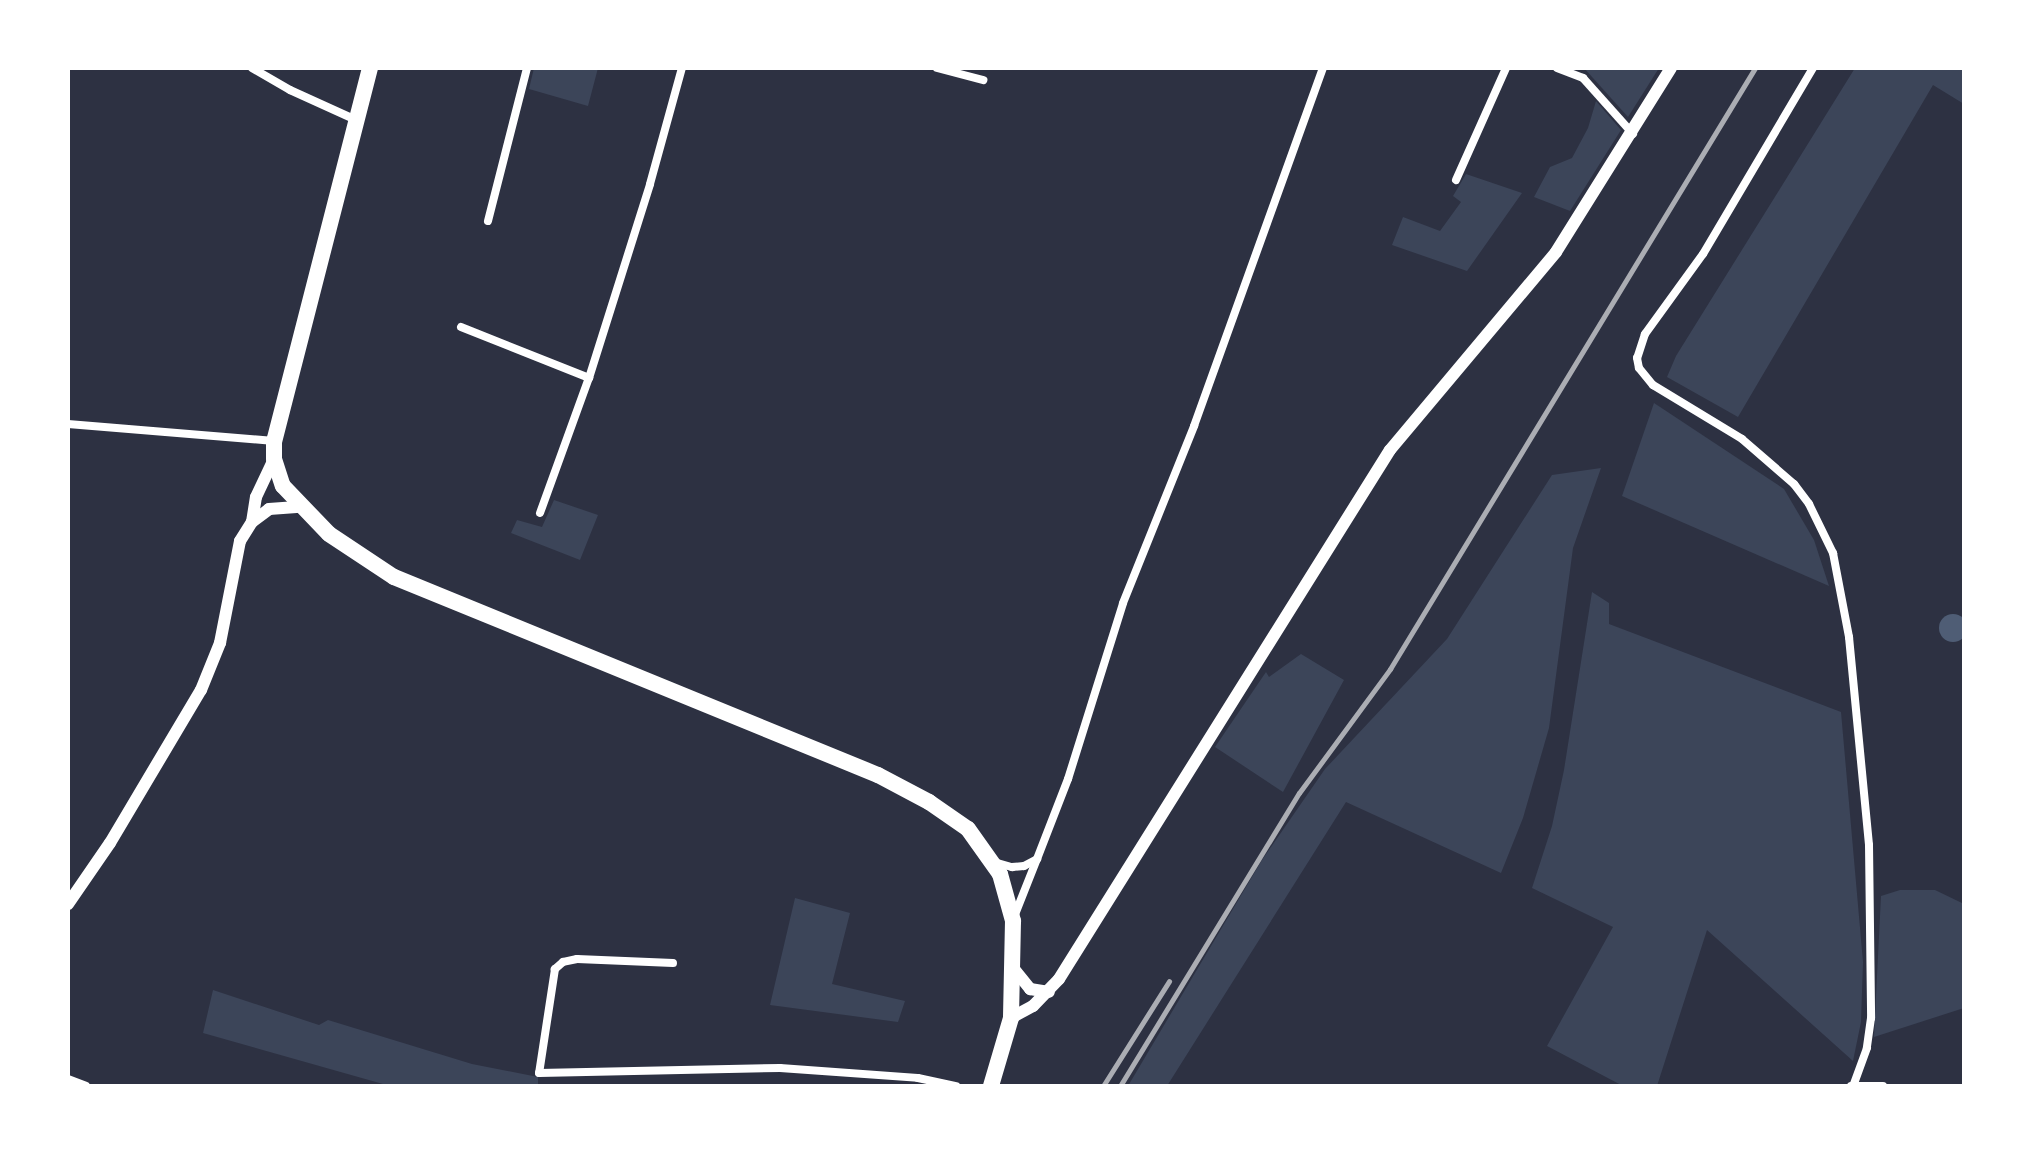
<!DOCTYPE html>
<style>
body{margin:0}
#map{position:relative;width:2032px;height:1154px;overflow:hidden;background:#2d3142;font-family:Inter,sans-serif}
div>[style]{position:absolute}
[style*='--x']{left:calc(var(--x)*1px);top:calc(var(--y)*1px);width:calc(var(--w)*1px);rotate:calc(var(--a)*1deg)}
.green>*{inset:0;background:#3c4559}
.water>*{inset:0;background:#4f5d75}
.round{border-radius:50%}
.minor>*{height:8px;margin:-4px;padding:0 4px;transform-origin:4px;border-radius:4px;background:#fff}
.tertiary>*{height:12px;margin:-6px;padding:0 6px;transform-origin:6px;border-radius:6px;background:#fff}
.primary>*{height:16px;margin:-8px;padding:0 8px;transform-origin:8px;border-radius:8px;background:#fff}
.rail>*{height:5px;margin:-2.5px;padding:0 2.5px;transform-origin:2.5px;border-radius:2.5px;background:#abadb3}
span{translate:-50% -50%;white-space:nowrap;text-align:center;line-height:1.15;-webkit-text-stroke:7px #fff;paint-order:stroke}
.frame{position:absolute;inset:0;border:70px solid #fff;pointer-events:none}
</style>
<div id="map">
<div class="green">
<i style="clip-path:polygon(534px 68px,598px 68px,588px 106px,529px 89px)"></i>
<i style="clip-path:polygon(1584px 68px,1659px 68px,1628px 117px)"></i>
<i style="clip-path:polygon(1855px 68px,1964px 68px,1964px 104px,1933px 85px,1738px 417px,1667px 377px,1676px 356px)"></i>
<i style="clip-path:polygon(1596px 101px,1621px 130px,1570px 211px,1534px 197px,1550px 167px,1572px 158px,1588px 128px)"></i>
<i style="clip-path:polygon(1466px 174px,1522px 193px,1467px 271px,1392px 245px,1403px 217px,1440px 231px,1461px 202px,1453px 196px)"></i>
<i style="clip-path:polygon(1654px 403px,1784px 489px,1814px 540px,1829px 586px,1622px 496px)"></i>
<i style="clip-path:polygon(1601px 468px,1573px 548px,1549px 728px,1523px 818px,1501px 873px,1346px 802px,1167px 1086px,1128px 1086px,1262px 860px,1325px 769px,1447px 639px,1552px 475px)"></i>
<i style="clip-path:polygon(554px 500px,598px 515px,580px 560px,511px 533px,517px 520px,542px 527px)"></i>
<i style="clip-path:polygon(1592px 592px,1609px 603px,1609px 624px,1841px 712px,1863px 962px,1861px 1022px,1853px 1061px,1707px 930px,1657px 1086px,1623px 1086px,1547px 1046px,1613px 927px,1532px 888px,1552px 826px,1564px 770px)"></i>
<i style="clip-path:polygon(1301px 654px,1344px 680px,1283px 792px,1215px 747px,1266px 672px,1269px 677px)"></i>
<i style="clip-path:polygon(1900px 890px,1935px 890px,1964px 904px,1964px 1008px,1874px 1037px,1881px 896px)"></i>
<i style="clip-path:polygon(795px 898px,850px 913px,832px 984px,905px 1001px,898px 1022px,770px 1005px)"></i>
<i style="clip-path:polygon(213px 990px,319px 1025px,328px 1020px,472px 1064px,538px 1077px,538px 1086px,390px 1086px,203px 1033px)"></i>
</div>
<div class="water">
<i class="round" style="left:1939px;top:614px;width:28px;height:28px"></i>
</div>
<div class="minor">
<i style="--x:252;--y:68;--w:44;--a:30.1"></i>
<i style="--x:290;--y:90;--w:72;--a:24.4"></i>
<i style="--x:937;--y:68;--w:48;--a:14.6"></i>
<i style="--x:1557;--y:68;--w:28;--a:21"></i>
<i style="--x:1583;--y:78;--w:75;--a:48.2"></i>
<i style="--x:1813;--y:68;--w:216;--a:120.6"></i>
<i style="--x:1703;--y:254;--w:99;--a:125.9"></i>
<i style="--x:1645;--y:334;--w:25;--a:108"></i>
<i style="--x:1637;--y:358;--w:10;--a:79"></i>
<i style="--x:1639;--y:368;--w:22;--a:51"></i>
<i style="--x:1653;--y:385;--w:104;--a:31.2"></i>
<i style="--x:1742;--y:439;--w:69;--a:40.9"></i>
<i style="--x:1794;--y:484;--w:25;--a:53"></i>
<i style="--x:1809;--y:504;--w:55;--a:63.9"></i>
<i style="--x:1833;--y:553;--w:86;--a:79.2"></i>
<i style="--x:1849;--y:637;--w:209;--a:84.5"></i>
<i style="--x:1869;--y:845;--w:173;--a:89.3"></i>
<i style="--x:1871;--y:1018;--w:30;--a:98"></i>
<i style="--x:1867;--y:1048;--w:38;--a:110"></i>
<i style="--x:1456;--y:180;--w:123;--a:-65.9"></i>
<i style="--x:488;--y:221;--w:158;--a:-75.7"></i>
<i style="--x:461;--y:327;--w:138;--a:21.7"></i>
<i style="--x:68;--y:424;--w:207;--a:4.7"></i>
<i style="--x:540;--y:513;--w:144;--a:-70.1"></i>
<i style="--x:589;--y:378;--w:203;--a:-72.5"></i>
<i style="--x:650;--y:184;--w:120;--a:-74.6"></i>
<i style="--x:994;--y:862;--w:19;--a:16"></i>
<i style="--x:1012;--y:867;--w:12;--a:-5"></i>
<i style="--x:1024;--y:866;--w:15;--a:-28"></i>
<i style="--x:1037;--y:859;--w:86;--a:-68.8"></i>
<i style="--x:1068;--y:779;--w:184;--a:-72.6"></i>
<i style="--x:1123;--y:603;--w:191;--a:-68.1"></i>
<i style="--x:1194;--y:426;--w:381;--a:-70.2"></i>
<i style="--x:1014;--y:917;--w:62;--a:-68.4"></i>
<i style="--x:673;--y:963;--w:96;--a:-177.6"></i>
<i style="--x:577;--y:959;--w:14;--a:168"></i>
<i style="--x:563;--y:962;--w:11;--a:139"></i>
<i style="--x:555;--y:969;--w:105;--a:98.7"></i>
<i style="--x:539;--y:1073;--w:241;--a:-1.2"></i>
<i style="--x:780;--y:1068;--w:138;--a:4.1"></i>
<i style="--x:918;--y:1078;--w:39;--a:12"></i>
<i style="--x:68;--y:1079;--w:19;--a:21"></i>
<i style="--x:1851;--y:1086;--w:32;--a:0"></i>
</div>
<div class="tertiary">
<i style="--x:252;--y:522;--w:21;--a:-37"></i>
<i style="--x:269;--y:509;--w:31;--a:-4"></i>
<i style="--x:68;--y:904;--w:74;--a:-55.5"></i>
<i style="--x:110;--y:843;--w:178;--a:-59.3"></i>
<i style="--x:201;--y:690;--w:51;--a:-68"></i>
<i style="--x:220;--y:643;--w:104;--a:-78.9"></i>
<i style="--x:240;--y:541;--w:22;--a:-58"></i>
<i style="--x:252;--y:522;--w:25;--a:-81"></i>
<i style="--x:256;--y:497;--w:42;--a:-64.7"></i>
<i style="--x:1014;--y:969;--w:26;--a:51"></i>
<i style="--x:1030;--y:989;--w:19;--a:9"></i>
<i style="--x:1011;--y:1018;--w:25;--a:-29"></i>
<i style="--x:1033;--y:1006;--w:37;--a:-46"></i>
<i style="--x:1059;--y:979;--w:624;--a:-57.97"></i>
<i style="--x:1390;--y:450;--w:258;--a:-50"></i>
<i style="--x:1556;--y:252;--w:217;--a:-58"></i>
</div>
<div class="primary">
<i style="--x:370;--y:68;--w:385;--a:104.4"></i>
<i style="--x:274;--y:441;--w:18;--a:90"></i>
<i style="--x:274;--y:459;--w:28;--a:72"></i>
<i style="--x:283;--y:486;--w:66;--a:46.2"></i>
<i style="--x:329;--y:534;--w:78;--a:33.5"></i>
<i style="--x:394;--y:577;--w:523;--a:22.25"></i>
<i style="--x:878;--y:775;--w:58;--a:27.9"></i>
<i style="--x:929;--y:802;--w:47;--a:34.7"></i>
<i style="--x:968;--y:829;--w:55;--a:54.6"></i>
<i style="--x:1000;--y:874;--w:49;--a:74.5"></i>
<i style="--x:1013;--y:921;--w:97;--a:91.2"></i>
<i style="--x:1011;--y:1018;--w:71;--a:106.4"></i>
</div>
<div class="rail">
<i style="--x:1103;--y:1086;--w:124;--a:-57.8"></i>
<i style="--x:1120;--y:1086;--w:343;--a:-58.6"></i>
<i style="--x:1299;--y:793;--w:154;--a:-53.7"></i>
<i style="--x:1390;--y:669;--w:703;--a:-58.73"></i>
</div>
<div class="frame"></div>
</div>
